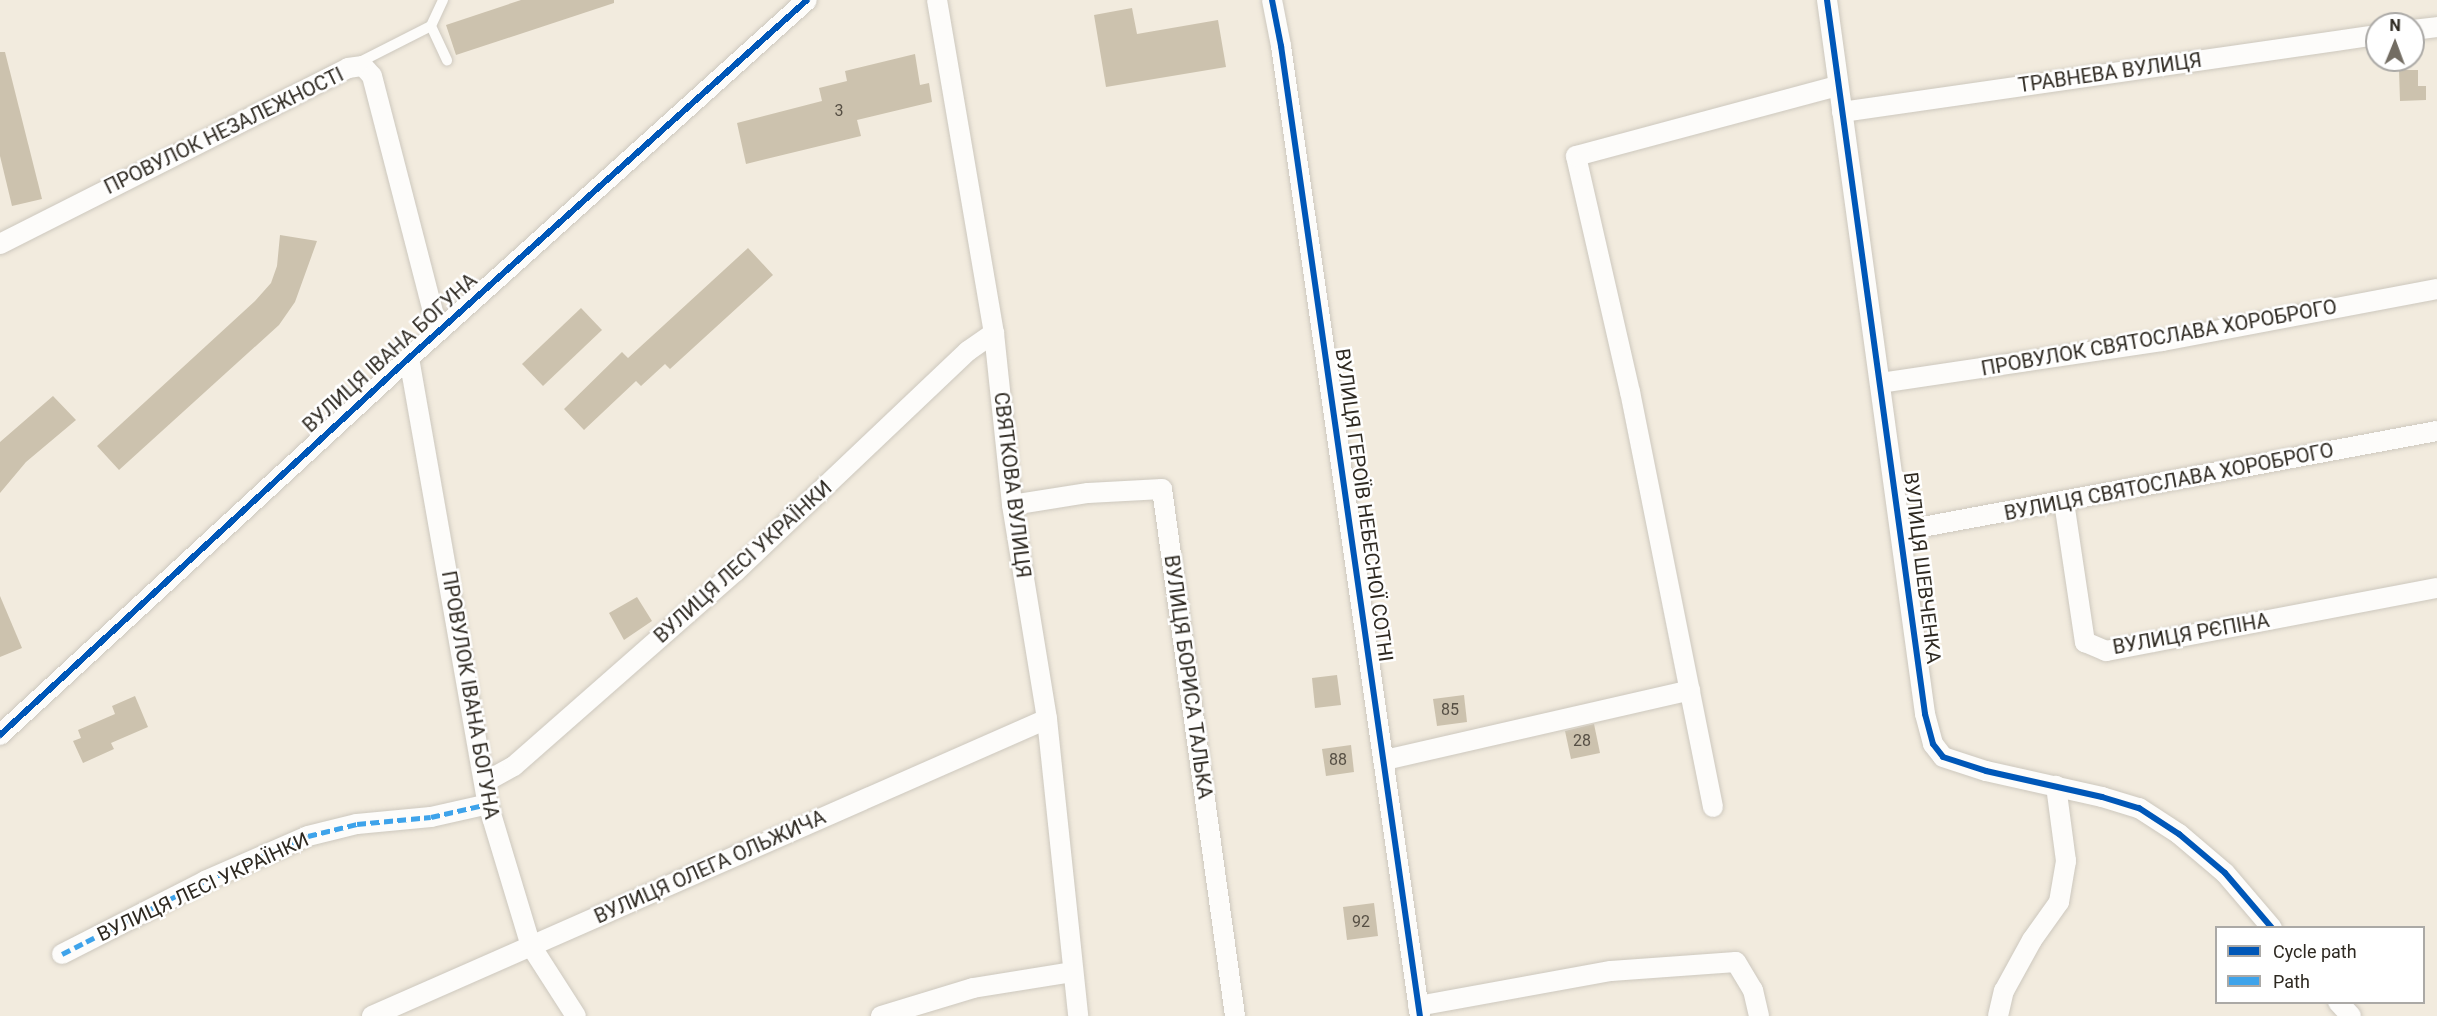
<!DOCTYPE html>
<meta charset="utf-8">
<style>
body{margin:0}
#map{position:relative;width:2437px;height:1016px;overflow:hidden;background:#f2ebde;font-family:Roboto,sans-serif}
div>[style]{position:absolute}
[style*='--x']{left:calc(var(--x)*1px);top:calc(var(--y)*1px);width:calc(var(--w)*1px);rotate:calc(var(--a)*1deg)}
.building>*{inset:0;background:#ccc2ae}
.roads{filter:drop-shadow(0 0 2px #cdc8be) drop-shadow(0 0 2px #cdc8be)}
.service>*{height:10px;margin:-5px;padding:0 5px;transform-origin:5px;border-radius:5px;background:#fdfcfa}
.minor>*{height:20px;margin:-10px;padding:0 10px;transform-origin:10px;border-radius:10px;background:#fdfcfa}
.quiet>*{height:4.5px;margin-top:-2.25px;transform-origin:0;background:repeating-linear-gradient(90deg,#3ea3ea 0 9px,transparent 0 13.5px)}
.cycleway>*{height:6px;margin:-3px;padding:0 3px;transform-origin:3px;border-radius:3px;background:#0057b8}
span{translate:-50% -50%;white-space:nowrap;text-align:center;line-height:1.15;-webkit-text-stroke:5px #fff;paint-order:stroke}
.number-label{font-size:16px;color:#564f44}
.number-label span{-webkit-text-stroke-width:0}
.street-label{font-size:20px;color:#2e2921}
.legend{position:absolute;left:2215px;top:926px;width:210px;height:78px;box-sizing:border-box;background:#fff;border:2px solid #aba9a6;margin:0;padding:8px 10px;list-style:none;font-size:18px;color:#2e2921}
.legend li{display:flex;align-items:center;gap:12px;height:30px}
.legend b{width:30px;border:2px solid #aba9a6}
.north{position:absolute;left:2365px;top:12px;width:60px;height:60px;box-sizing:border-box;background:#fff;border:2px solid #aba9a6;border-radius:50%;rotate:1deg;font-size:16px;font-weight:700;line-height:24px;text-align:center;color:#2e2921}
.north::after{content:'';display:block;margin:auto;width:21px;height:27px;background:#736d63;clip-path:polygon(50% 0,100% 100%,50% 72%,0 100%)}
</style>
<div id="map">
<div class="building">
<i style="clip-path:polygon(521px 0,614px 0,614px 3px,456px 55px,446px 25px)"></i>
<i style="clip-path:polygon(1132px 8px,1137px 34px,1218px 20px,1226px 67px,1106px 87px,1094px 15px)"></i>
<i style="clip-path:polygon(0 52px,5px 52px,42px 199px,12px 206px,0 156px)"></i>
<i style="clip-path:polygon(915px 54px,920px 85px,929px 83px,932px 102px,857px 120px,861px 136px,746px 164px,737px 123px,822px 101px,819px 88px,847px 81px,845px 71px)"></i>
<i style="clip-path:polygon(2399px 70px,2418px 70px,2418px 86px,2426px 86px,2426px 100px,2400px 101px)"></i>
<i style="clip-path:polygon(280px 235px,317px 241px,295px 302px,279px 325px,119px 470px,97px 446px,255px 301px,271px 283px,277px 266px)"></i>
<i style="clip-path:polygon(748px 248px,773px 275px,670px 369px,665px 364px,641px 386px,636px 381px,584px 430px,564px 409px,622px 352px,628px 358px)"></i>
<i style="clip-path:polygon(581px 308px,602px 330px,543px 386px,522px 364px)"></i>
<i style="clip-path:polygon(53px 396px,76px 420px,26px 462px,0 493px,0 442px)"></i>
<i style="clip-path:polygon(0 596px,22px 648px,0 657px)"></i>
<i style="clip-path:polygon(637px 597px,652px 621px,624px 640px,609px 613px)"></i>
<i style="clip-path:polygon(1337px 675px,1341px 705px,1315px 708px,1312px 678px)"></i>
<i style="clip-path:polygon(1464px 695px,1467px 722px,1437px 726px,1433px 699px)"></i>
<i style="clip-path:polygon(135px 696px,148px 727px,111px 743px,114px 749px,83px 763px,73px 741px,81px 738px,78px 730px,115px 714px,112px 706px)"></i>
<i style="clip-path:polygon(1594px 724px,1600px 753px,1571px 759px,1565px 731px)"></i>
<i style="clip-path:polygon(1351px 745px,1354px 772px,1326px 776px,1322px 749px)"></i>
<i style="clip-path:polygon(1374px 903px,1378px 936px,1347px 940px,1343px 907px)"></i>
</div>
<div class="roads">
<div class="service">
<i style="--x:443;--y:0;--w:29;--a:115"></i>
<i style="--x:431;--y:26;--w:38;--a:65"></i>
<i style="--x:356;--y:64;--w:84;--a:-26.9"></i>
</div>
<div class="minor">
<i style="--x:937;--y:0;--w:338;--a:80.3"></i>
<i style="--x:994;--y:333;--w:173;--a:84"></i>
<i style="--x:1012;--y:505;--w:217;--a:80.7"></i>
<i style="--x:1047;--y:719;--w:299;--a:84"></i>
<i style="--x:1272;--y:0;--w:47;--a:78.9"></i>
<i style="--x:1281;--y:46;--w:980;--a:81.85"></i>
<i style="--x:1827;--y:0;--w:721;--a:82.18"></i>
<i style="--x:1925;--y:714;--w:31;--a:75"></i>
<i style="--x:1933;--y:744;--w:16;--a:52"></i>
<i style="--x:1943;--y:757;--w:45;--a:18"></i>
<i style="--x:1986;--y:771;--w:119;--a:12.6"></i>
<i style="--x:2102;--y:797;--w:39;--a:17"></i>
<i style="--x:2139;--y:808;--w:48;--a:33"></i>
<i style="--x:2179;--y:834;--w:60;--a:40.3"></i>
<i style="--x:2225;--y:873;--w:72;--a:49.5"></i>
<i style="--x:2413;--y:30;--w:24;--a:-7"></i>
<i style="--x:1842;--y:112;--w:541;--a:-8.19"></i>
<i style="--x:0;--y:244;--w:390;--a:-26.8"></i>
<i style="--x:348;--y:68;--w:15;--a:-8"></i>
<i style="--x:363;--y:66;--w:13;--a:48"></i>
<i style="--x:372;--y:76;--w:263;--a:75.5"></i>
<i style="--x:409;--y:358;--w:453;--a:80"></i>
<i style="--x:488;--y:804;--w:148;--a:73.2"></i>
<i style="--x:531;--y:946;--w:83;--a:57.3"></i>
<i style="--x:1881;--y:383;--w:284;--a:-8.5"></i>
<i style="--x:2162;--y:341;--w:280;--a:-10.7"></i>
<i style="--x:2064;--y:502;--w:142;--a:81.5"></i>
<i style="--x:2085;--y:642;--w:23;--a:23"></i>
<i style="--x:2106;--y:651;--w:337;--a:-10.8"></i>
<i style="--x:1012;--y:505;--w:77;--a:-9"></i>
<i style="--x:1088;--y:493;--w:74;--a:-3.1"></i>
<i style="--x:1162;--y:489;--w:532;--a:82.11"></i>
<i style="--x:1901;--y:531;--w:545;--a:-10.57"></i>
<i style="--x:0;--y:735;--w:556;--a:-42.67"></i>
<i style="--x:409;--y:358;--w:535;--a:-41.97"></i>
<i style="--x:1385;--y:760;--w:313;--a:-12.9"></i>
<i style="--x:485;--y:782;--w:33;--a:-29"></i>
<i style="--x:514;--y:766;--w:294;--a:-41.3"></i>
<i style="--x:735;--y:572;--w:321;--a:-43.5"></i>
<i style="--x:968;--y:351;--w:32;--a:-35"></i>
<i style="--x:1713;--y:807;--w:423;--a:-101.3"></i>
<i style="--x:1630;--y:392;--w:242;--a:-102.9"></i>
<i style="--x:1576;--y:156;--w:271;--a:-15"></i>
<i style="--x:62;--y:954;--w:161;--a:-27"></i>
<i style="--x:205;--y:881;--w:112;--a:-23.6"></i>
<i style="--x:308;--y:836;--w:50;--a:-13.8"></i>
<i style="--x:357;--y:824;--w:74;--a:-5.4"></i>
<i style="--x:431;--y:817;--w:58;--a:-12.8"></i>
<i style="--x:2338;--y:1002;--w:19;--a:47"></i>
<i style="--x:1418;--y:1006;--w:196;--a:-10.3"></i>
<i style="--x:1611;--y:971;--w:125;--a:-4.1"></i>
<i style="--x:1736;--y:962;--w:33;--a:59"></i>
<i style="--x:1753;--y:990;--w:27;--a:77"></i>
<i style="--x:372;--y:1016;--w:737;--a:-23.75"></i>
<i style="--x:881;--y:1016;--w:96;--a:-16.9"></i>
<i style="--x:973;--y:988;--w:100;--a:-9.2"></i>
<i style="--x:1998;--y:1016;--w:26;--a:-77"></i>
<i style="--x:2004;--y:991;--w:58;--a:-61.2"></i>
<i style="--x:2032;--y:940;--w:47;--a:-54.6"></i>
<i style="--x:2059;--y:902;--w:42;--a:-80.3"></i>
<i style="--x:2066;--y:861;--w:76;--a:-97.6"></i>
</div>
</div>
<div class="quiet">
<i style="--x:62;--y:954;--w:161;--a:-27"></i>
<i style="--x:205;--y:881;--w:112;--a:-23.6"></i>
<i style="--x:308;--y:836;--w:50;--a:-13.8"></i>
<i style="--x:357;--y:824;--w:74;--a:-5.4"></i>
<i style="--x:431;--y:817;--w:58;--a:-12.8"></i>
</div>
<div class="cycleway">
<i style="--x:1272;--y:0;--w:47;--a:78.9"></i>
<i style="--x:1281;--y:46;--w:980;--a:81.85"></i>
<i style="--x:1827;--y:0;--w:721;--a:82.18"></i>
<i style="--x:1925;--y:714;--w:31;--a:75"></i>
<i style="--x:1933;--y:744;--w:16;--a:52"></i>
<i style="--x:1943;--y:757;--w:45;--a:18"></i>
<i style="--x:1986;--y:771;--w:119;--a:12.6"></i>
<i style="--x:2102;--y:797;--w:39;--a:17"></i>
<i style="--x:2139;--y:808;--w:48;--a:33"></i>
<i style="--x:2179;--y:834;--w:60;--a:40.3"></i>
<i style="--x:2225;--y:873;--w:72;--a:49.5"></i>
<i style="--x:0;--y:735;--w:556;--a:-42.67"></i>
<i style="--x:409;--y:358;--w:535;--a:-41.97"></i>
</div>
<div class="number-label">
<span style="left:839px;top:111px">3</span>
<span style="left:1450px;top:710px">85</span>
<span style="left:1582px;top:741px">28</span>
<span style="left:1338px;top:760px">88</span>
<span style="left:1361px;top:922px">92</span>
</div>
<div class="street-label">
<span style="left:2110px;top:73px;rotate:-8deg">ТРАВНЕВА ВУЛИЦЯ</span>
<span style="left:224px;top:131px;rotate:-26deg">ПРОВУЛОК НЕЗАЛЕЖНОСТІ</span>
<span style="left:2159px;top:338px;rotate:-10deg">ПРОВУЛОК СВЯТОСЛАВА ХОРОБРОГО</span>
<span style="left:390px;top:353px;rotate:-42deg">ВУЛИЦЯ ІВАНА БОГУНА</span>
<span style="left:2169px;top:482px;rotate:-11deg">ВУЛИЦЯ СВЯТОСЛАВА ХОРОБРОГО</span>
<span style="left:1012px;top:485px;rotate:83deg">СВЯТКОВА ВУЛИЦЯ</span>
<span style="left:1364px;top:505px;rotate:82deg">ВУЛИЦЯ ГЕРОЇВ НЕБЕСНОЇ СОТНІ</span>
<span style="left:743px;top:562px;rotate:-42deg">ВУЛИЦЯ ЛЕСІ УКРАЇНКИ</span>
<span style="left:1922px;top:568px;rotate:83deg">ВУЛИЦЯ ШЕВЧЕНКА</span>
<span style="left:2191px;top:634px;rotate:-10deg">ВУЛИЦЯ РЄПІНА</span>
<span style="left:1188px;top:677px;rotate:82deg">ВУЛИЦЯ БОРИСА ТАЛЬКА</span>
<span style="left:470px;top:695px;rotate:80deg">ПРОВУЛОК ІВАНА БОГУНА</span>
<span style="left:710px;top:867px;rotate:-24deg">ВУЛИЦЯ ОЛЕГА ОЛЬЖИЧА</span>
<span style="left:203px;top:887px;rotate:-25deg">ВУЛИЦЯ ЛЕСІ УКРАЇНКИ</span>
</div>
<ul class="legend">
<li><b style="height:8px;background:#0057b8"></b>Cycle path</li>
<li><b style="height:8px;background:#3ea3ea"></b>Path</li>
</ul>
<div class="north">N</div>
</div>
